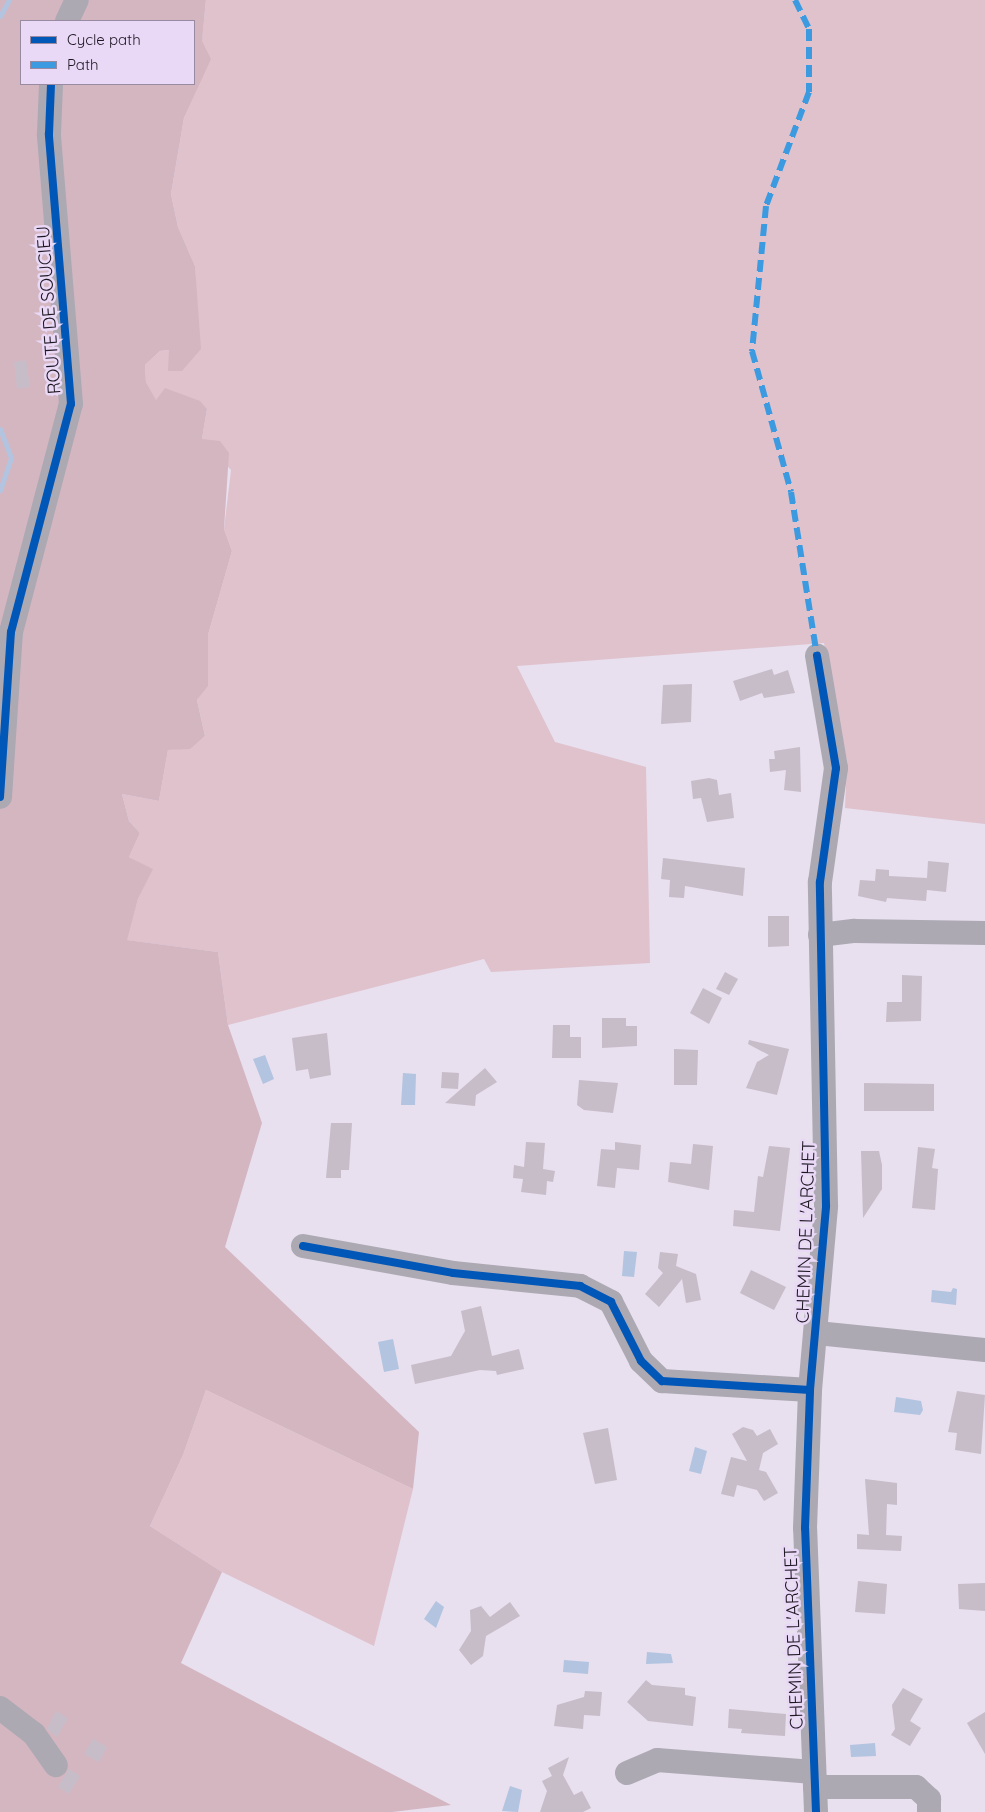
<!DOCTYPE html>
<style>
body{margin:0}
#map{position:relative;width:985px;height:1812px;overflow:hidden;background:#e8dfef;font-family:Quicksand,sans-serif}
div>[style]{position:absolute}
[style*='--x']{left:calc(var(--x)*1px);top:calc(var(--y)*1px);width:calc(var(--w)*1px);rotate:calc(var(--a)*1deg)}
.green>*{inset:0;background:#dfc2cc}
.forest>*{inset:0;background:#d4b6c1}
.water>*{inset:0;background:#b2c4e0}
.stream>*{height:5px;margin:-2.5px;padding:0 2.5px;transform-origin:2.5px;border-radius:2.5px;background:#b2c4e0}
.building>*{inset:0;background:#c7bdc8}
.minor>*{height:24px;margin:-12px;padding:0 12px;transform-origin:12px;border-radius:12px;background:#aca9b3}
.quiet>*{height:6px;margin-top:-3px;transform-origin:0;background:repeating-linear-gradient(90deg,#3c9ae0 0 12px,transparent 0 18px)}
.cycleway>*{height:8px;margin:-4px;padding:0 4px;transform-origin:4px;border-radius:4px;background:#0057b8}
span{translate:-50% -50%;white-space:nowrap;text-align:center;line-height:1.15;-webkit-text-stroke:5px #e9d8f6;paint-order:stroke}
.street-label{font-size:18px;color:#1c1621}
.legend{position:absolute;left:20px;top:20px;width:175px;height:65px;box-sizing:border-box;background:#e9d8f6;border:1px solid #978aa1;margin:0;padding:6px 9px;list-style:none;font-size:15px;color:#1c1621}
.legend li{display:flex;align-items:center;gap:10px;height:25px}
.legend b{width:25px;border:1px solid #978aa1}
</style>
<div id="map">
<div class="green">
<i style="clip-path:polygon(206px 0,985px 0,985px 824px,845px 808px,847px 762px,824px 643px,517px 666px,555px 742px,646px 767px,650px 963px,491px 972px,484px 959px,228px 1025px,218px 952px,126px 940px,138px 899px,152px 869px,129px 857px,140px 833px,129px 821px,122px 794px,159px 801px,168px 750px,190px 748px,205px 736px,197px 700px,208px 685px,208px 635px,232px 551px,224px 529px,231px 470px,202px 439px,207px 409px,156px 401px,146px 382px,145px 365px,160px 351px,169px 350px,196px 302px,195px 266px,178px 227px,171px 194px,184px 118px,197px 89px)"></i>
<i style="clip-path:polygon(206px 1390px,413px 1489px,374px 1646px,222px 1572px,150px 1526px,183px 1455px)"></i>
</div>
<div class="forest">
<i style="clip-path:polygon(evenodd,0 0,206px 0,202px 41px,211px 59px,184px 118px,171px 194px,178px 227px,195px 266px,201px 349px,182px 371px,168px 371px,169px 350px,160px 351px,145px 365px,146px 382px,156px 400px,165px 388px,200px 401px,207px 409px,202px 439px,220px 441px,229px 453px,224px 529px,232px 551px,208px 635px,208px 686px,197px 700px,205px 736px,190px 749px,168px 750px,159px 801px,122px 794px,129px 821px,140px 833px,129px 857px,153px 869px,138px 899px,127px 940px,218px 952px,228px 1025px,262px 1123px,225px 1247px,419px 1432px,413px 1489px,206px 1390px,183px 1455px,150px 1526px,222px 1572px,181px 1663px,451px 1805px,392px 1812px,0 1812px,0 0,21px 21px,194px 21px,194px 84px,21px 84px,21px 21px)"></i>
</div>
<div class="water">
<i style="clip-path:polygon(265px 1055px,274px 1079px,263px 1084px,253px 1059px)"></i>
<i style="clip-path:polygon(403px 1073px,416px 1074px,415px 1105px,401px 1105px)"></i>
<i style="clip-path:polygon(624px 1251px,637px 1252px,634px 1277px,622px 1276px)"></i>
<i style="clip-path:polygon(953px 1288px,957px 1289px,956px 1305px,931px 1302px,932px 1290px,951px 1292px)"></i>
<i style="clip-path:polygon(393px 1339px,399px 1369px,384px 1372px,378px 1342px)"></i>
<i style="clip-path:polygon(896px 1397px,921px 1401px,923px 1410px,920px 1415px,894px 1412px)"></i>
<i style="clip-path:polygon(695px 1447px,707px 1451px,701px 1474px,689px 1471px)"></i>
<i style="clip-path:polygon(436px 1601px,444px 1607px,436px 1628px,424px 1619px)"></i>
<i style="clip-path:polygon(647px 1652px,671px 1654px,673px 1663px,646px 1664px)"></i>
<i style="clip-path:polygon(564px 1660px,589px 1662px,588px 1674px,563px 1672px)"></i>
<i style="clip-path:polygon(875px 1743px,876px 1756px,851px 1757px,850px 1745px)"></i>
<i style="clip-path:polygon(510px 1786px,522px 1790px,518px 1812px,502px 1811px)"></i>
</div>
<div class="stream">
<i style="--x:0;--y:16;--w:18;--a:-61"></i>
<i style="--x:0;--y:429;--w:31;--a:69"></i>
<i style="--x:11;--y:458;--w:34;--a:109"></i>
</div>
<div class="building">
<i style="clip-path:polygon(26px 360px,30px 387px,17px 389px,14px 362px)"></i>
<i style="clip-path:polygon(772px 669px,774px 675px,788px 670px,795px 693px,764px 698px,762px 693px,740px 701px,733px 681px)"></i>
<i style="clip-path:polygon(692px 684px,691px 722px,661px 724px,663px 685px)"></i>
<i style="clip-path:polygon(800px 747px,801px 792px,784px 790px,786px 770px,770px 772px,769px 759px,775px 759px,774px 751px)"></i>
<i style="clip-path:polygon(709px 778px,717px 780px,719px 795px,731px 793px,734px 818px,707px 822px,701px 798px,693px 799px,691px 781px)"></i>
<i style="clip-path:polygon(663px 858px,745px 868px,743px 896px,685px 886px,684px 898px,669px 897px,670px 880px,661px 879px)"></i>
<i style="clip-path:polygon(928px 861px,949px 863px,946px 892px,927px 890px,926px 901px,887px 898px,886px 902px,858px 896px,860px 880px,875px 881px,876px 869px,889px 870px,889px 876px,927px 878px)"></i>
<i style="clip-path:polygon(768px 916px,789px 916px,789px 946px,768px 947px)"></i>
<i style="clip-path:polygon(725px 972px,738px 979px,729px 995px,716px 989px)"></i>
<i style="clip-path:polygon(902px 975px,922px 976px,921px 1021px,886px 1022px,887px 1002px,902px 1002px)"></i>
<i style="clip-path:polygon(703px 988px,722px 998px,709px 1024px,690px 1013px)"></i>
<i style="clip-path:polygon(602px 1018px,626px 1018px,626px 1026px,637px 1026px,637px 1046px,602px 1048px)"></i>
<i style="clip-path:polygon(553px 1025px,570px 1025px,570px 1037px,581px 1037px,581px 1058px,552px 1058px)"></i>
<i style="clip-path:polygon(327px 1033px,331px 1075px,310px 1079px,308px 1069px,296px 1071px,292px 1038px)"></i>
<i style="clip-path:polygon(749px 1040px,789px 1049px,777px 1095px,746px 1088px,757px 1062px,769px 1055px,748px 1044px)"></i>
<i style="clip-path:polygon(674px 1049px,698px 1050px,697px 1085px,674px 1085px)"></i>
<i style="clip-path:polygon(485px 1068px,497px 1082px,476px 1095px,475px 1106px,445px 1103px)"></i>
<i style="clip-path:polygon(442px 1072px,459px 1073px,458px 1089px,441px 1088px)"></i>
<i style="clip-path:polygon(579px 1080px,618px 1083px,613px 1113px,584px 1110px,577px 1105px)"></i>
<i style="clip-path:polygon(864px 1083px,934px 1084px,934px 1111px,864px 1111px)"></i>
<i style="clip-path:polygon(331px 1123px,352px 1123px,349px 1170px,341px 1170px,341px 1178px,326px 1178px)"></i>
<i style="clip-path:polygon(526px 1142px,545px 1143px,543px 1169px,555px 1171px,553px 1182px,547px 1181px,546px 1195px,521px 1192px,523px 1179px,513px 1178px,514px 1165px,524px 1167px)"></i>
<i style="clip-path:polygon(615px 1142px,641px 1145px,639px 1170px,617px 1168px,615px 1188px,597px 1186px,601px 1149px,615px 1150px)"></i>
<i style="clip-path:polygon(693px 1144px,713px 1146px,709px 1190px,668px 1182px,670px 1162px,691px 1164px)"></i>
<i style="clip-path:polygon(769px 1146px,790px 1148px,780px 1231px,733px 1226px,734px 1210px,754px 1212px,758px 1176px,763px 1177px)"></i>
<i style="clip-path:polygon(918px 1147px,935px 1149px,932px 1168px,938px 1169px,935px 1210px,912px 1208px)"></i>
<i style="clip-path:polygon(861px 1151px,879px 1151px,882px 1165px,882px 1189px,863px 1218px)"></i>
<i style="clip-path:polygon(660px 1252px,678px 1254px,676px 1266px,696px 1274px,701px 1300px,686px 1303px,682px 1279px,659px 1307px,645px 1294px,663px 1273px,658px 1268px)"></i>
<i style="clip-path:polygon(751px 1270px,786px 1287px,774px 1310px,740px 1293px)"></i>
<i style="clip-path:polygon(481px 1306px,492px 1356px,519px 1349px,524px 1369px,497px 1375px,496px 1371px,480px 1370px,415px 1384px,411px 1365px,451px 1356px,465px 1331px,461px 1311px)"></i>
<i style="clip-path:polygon(957px 1391px,985px 1395px,981px 1454px,955px 1450px,957px 1433px,948px 1432px)"></i>
<i style="clip-path:polygon(743px 1427px,753px 1430px,757px 1436px,770px 1429px,778px 1444px,763px 1453px,759px 1470px,766px 1472px,778px 1493px,764px 1501px,757px 1490px,737px 1485px,734px 1497px,721px 1494px,731px 1457px,747px 1461px,732px 1434px)"></i>
<i style="clip-path:polygon(608px 1428px,617px 1480px,595px 1484px,583px 1433px)"></i>
<i style="clip-path:polygon(865px 1479px,897px 1483px,897px 1505px,887px 1504px,886px 1535px,902px 1536px,901px 1551px,857px 1549px,857px 1534px,869px 1535px)"></i>
<i style="clip-path:polygon(858px 1581px,887px 1584px,885px 1614px,855px 1612px)"></i>
<i style="clip-path:polygon(985px 1583px,985px 1611px,959px 1609px,958px 1584px)"></i>
<i style="clip-path:polygon(510px 1602px,520px 1616px,486px 1636px,483px 1656px,471px 1665px,459px 1650px,471px 1631px,470px 1610px,481px 1606px,490px 1617px)"></i>
<i style="clip-path:polygon(646px 1680px,652px 1685px,685px 1688px,685px 1695px,696px 1697px,693px 1726px,648px 1721px,627px 1702px)"></i>
<i style="clip-path:polygon(903px 1688px,923px 1699px,910px 1721px,921px 1728px,910px 1746px,891px 1735px,895px 1729px,892px 1705px)"></i>
<i style="clip-path:polygon(585px 1691px,602px 1692px,600px 1716px,584px 1715px,583px 1729px,554px 1726px,557px 1705px,584px 1697px)"></i>
<i style="clip-path:polygon(729px 1709px,786px 1714px,785px 1736px,741px 1733px,742px 1729px,728px 1728px)"></i>
<i style="clip-path:polygon(56px 1711px,68px 1718px,57px 1737px,47px 1729px)"></i>
<i style="clip-path:polygon(985px 1712px,985px 1754px,967px 1723px)"></i>
<i style="clip-path:polygon(93px 1739px,107px 1747px,99px 1762px,84px 1754px)"></i>
<i style="clip-path:polygon(569px 1757px,563px 1775px,574px 1795px,582px 1791px,591px 1808px,583px 1812px,540px 1812px,547px 1791px,542px 1781px,552px 1776px,548px 1768px)"></i>
<i style="clip-path:polygon(69px 1769px,80px 1776px,69px 1794px,58px 1787px)"></i>
</div>
<div class="minor">
<i style="--x:67;--y:21;--w:23;--a:-65"></i>
<i style="--x:0;--y:797;--w:165;--a:-86.2"></i>
<i style="--x:11;--y:632;--w:236;--a:-75.3"></i>
<i style="--x:71;--y:404;--w:271;--a:-94.7"></i>
<i style="--x:49;--y:134;--w:50;--a:-87.7"></i>
<i style="--x:820;--y:935;--w:35;--a:-7"></i>
<i style="--x:855;--y:931;--w:130;--a:0.9"></i>
<i style="--x:303;--y:1246;--w:152;--a:10.2"></i>
<i style="--x:453;--y:1273;--w:128;--a:5.8"></i>
<i style="--x:580;--y:1286;--w:35;--a:27"></i>
<i style="--x:611;--y:1302;--w:66;--a:63"></i>
<i style="--x:641;--y:1361;--w:29;--a:44"></i>
<i style="--x:662;--y:1381;--w:148;--a:3.5"></i>
<i style="--x:817;--y:1333;--w:169;--a:5.8"></i>
<i style="--x:0;--y:1708;--w:43;--a:37.4"></i>
<i style="--x:34;--y:1734;--w:38;--a:55"></i>
<i style="--x:627;--y:1773;--w:33;--a:-23"></i>
<i style="--x:657;--y:1760;--w:157;--a:4.4"></i>
<i style="--x:815;--y:1787;--w:101;--a:0"></i>
<i style="--x:916;--y:1787;--w:18;--a:43"></i>
<i style="--x:929;--y:1799;--w:13;--a:90"></i>
<i style="--x:816;--y:1812;--w:284;--a:-92.2"></i>
<i style="--x:805;--y:1528;--w:138;--a:-87.9"></i>
<i style="--x:810;--y:1390;--w:185;--a:-85"></i>
<i style="--x:826;--y:1206;--w:324;--a:-91.1"></i>
<i style="--x:820;--y:882;--w:115;--a:-82"></i>
<i style="--x:836;--y:768;--w:114;--a:-99.6"></i>
</div>
<div class="quiet">
<i style="--x:795;--y:0;--w:32;--a:64"></i>
<i style="--x:809;--y:29;--w:63;--a:90"></i>
<i style="--x:809;--y:92;--w:122;--a:110.7"></i>
<i style="--x:766;--y:206;--w:146;--a:95.5"></i>
<i style="--x:752;--y:351;--w:146;--a:74.5"></i>
<i style="--x:791;--y:492;--w:166;--a:81"></i>
</div>
<div class="cycleway">
<i style="--x:0;--y:797;--w:165;--a:-86.2"></i>
<i style="--x:11;--y:632;--w:236;--a:-75.3"></i>
<i style="--x:71;--y:404;--w:271;--a:-94.7"></i>
<i style="--x:49;--y:134;--w:50;--a:-87.7"></i>
<i style="--x:303;--y:1246;--w:152;--a:10.2"></i>
<i style="--x:453;--y:1273;--w:128;--a:5.8"></i>
<i style="--x:580;--y:1286;--w:35;--a:27"></i>
<i style="--x:611;--y:1302;--w:66;--a:63"></i>
<i style="--x:641;--y:1361;--w:29;--a:44"></i>
<i style="--x:662;--y:1381;--w:148;--a:3.5"></i>
<i style="--x:816;--y:1812;--w:284;--a:-92.2"></i>
<i style="--x:805;--y:1528;--w:138;--a:-87.9"></i>
<i style="--x:810;--y:1390;--w:185;--a:-85"></i>
<i style="--x:826;--y:1206;--w:324;--a:-91.1"></i>
<i style="--x:820;--y:882;--w:115;--a:-82"></i>
<i style="--x:836;--y:768;--w:114;--a:-99.6"></i>
</div>
<div class="street-label">
<span style="left:49px;top:310px;rotate:-94deg">ROUTE DE SOUCIEU</span>
<span style="left:806px;top:1232px;rotate:-88deg">CHEMIN DE L'ARCHET</span>
<span style="left:794px;top:1638px;rotate:-92deg">CHEMIN DE L'ARCHET</span>
</div>
<ul class="legend">
<li><b style="height:6px;background:#0057b8"></b>Cycle path</li>
<li><b style="height:6px;background:#3c9ae0"></b>Path</li>
</ul>
</div>
